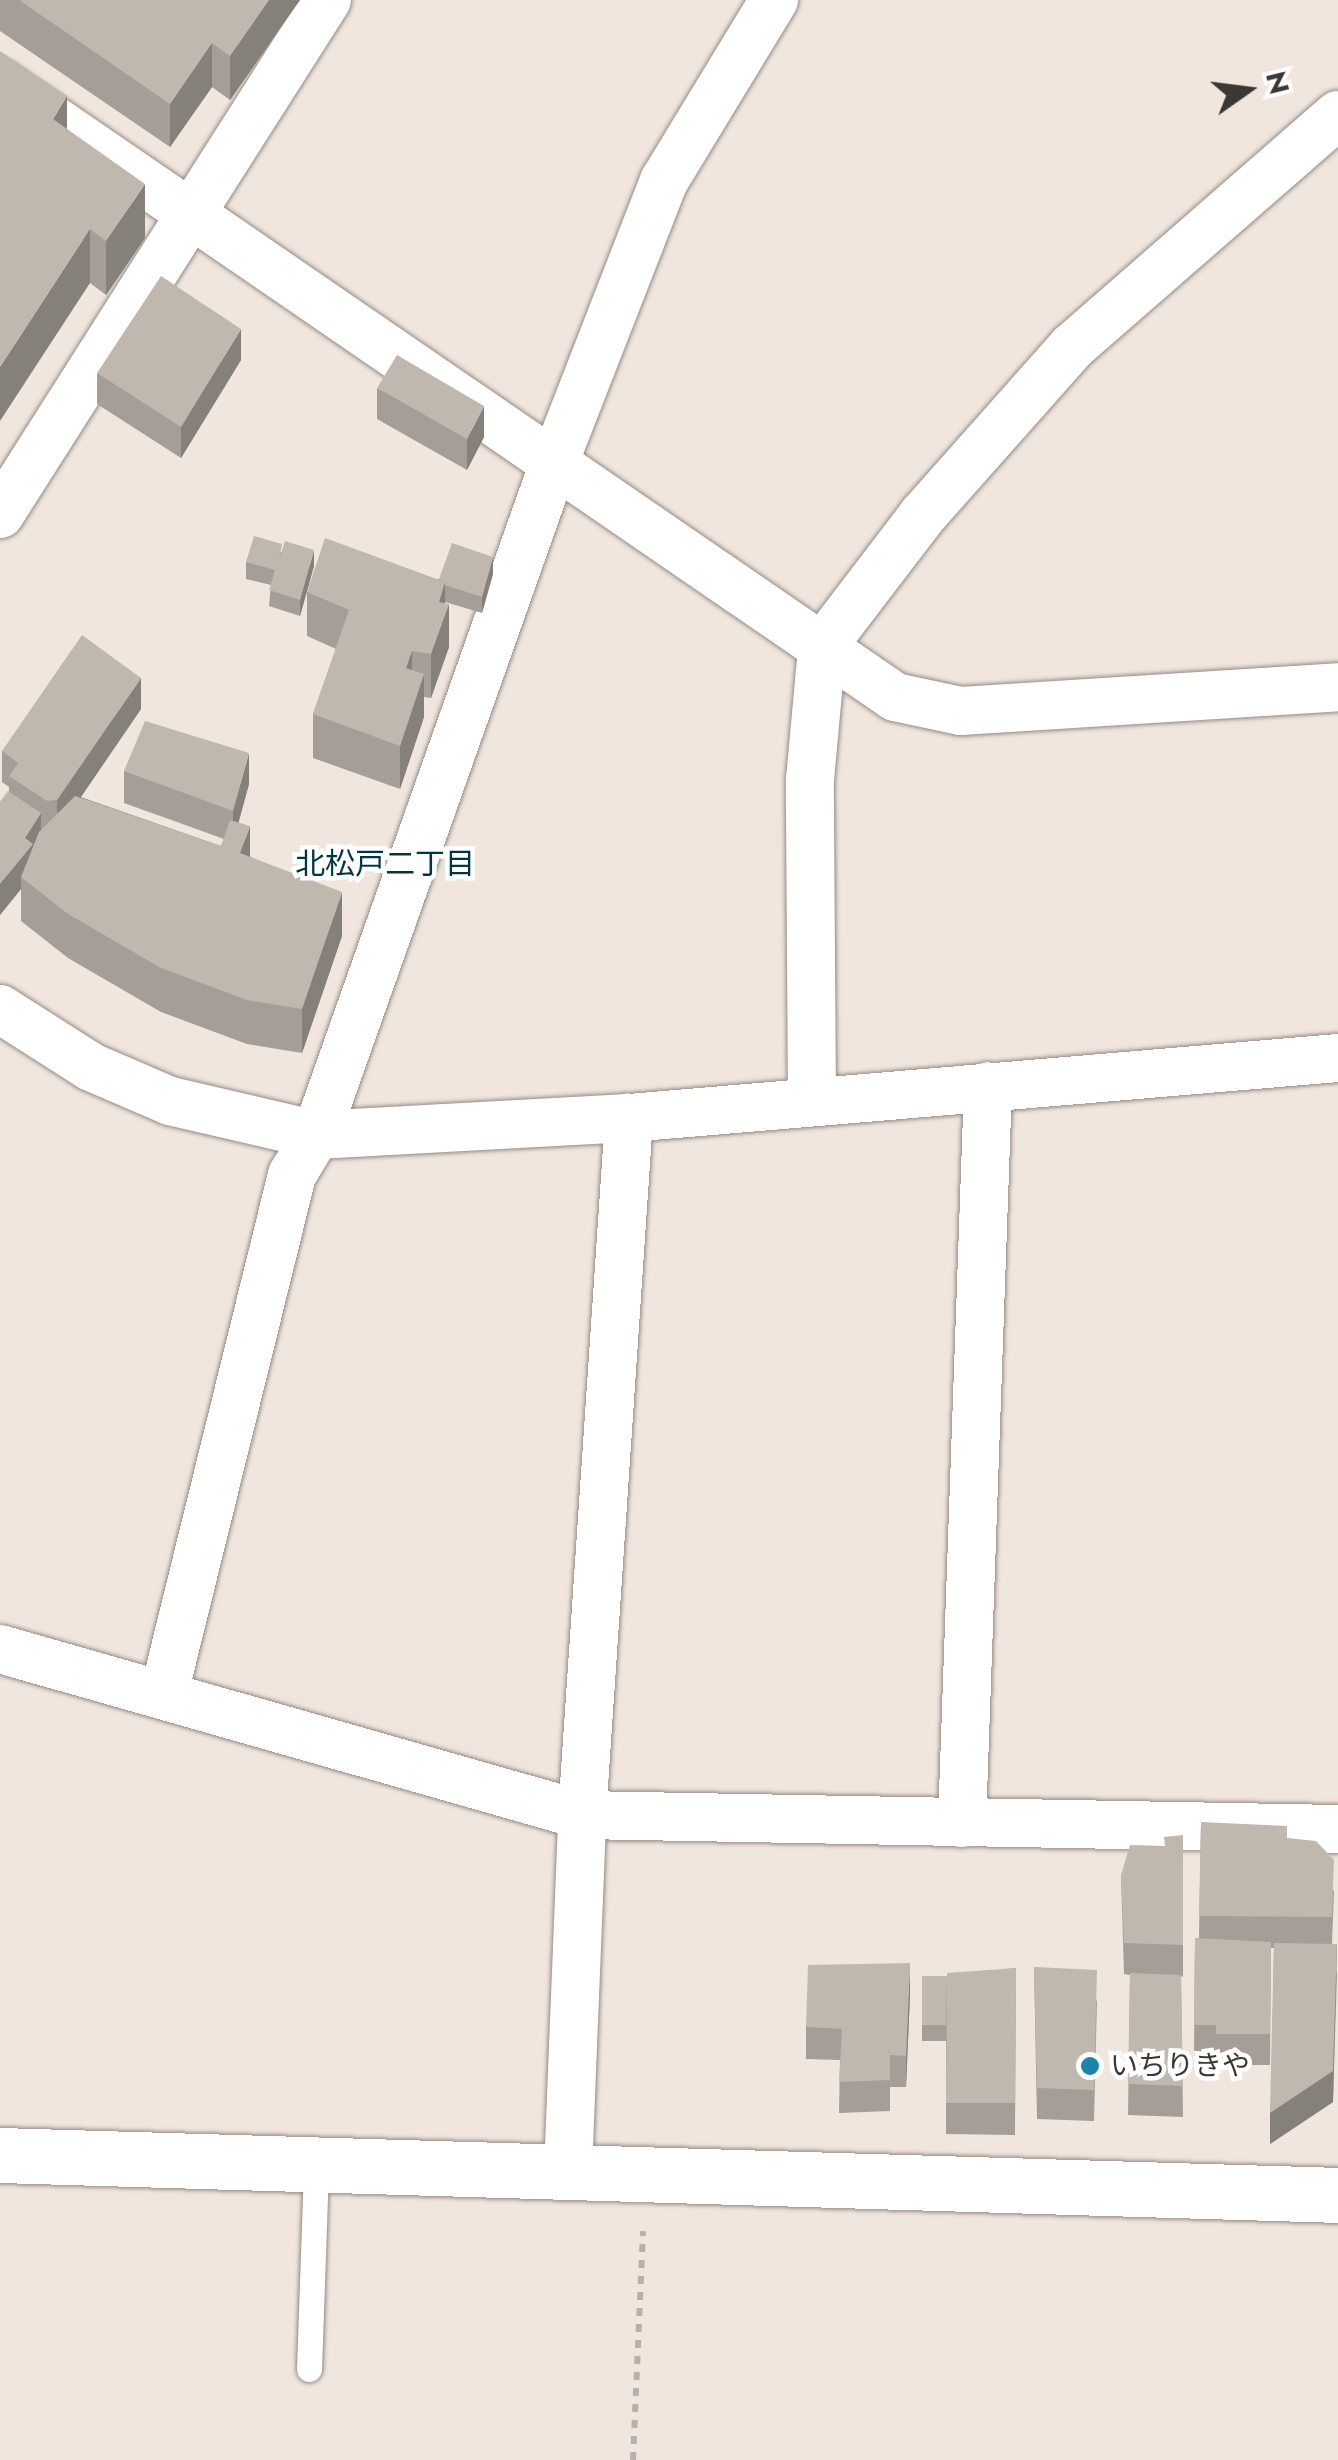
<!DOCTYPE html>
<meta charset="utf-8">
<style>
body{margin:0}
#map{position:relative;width:1338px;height:2460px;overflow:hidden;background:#f0e6de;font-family:Jost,"Noto Sans JP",sans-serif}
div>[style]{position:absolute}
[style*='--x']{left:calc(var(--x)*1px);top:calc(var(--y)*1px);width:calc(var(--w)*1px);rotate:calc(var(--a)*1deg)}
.path>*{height:6px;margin-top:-3px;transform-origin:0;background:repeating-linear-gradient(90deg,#b8b0aa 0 8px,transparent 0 16px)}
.roads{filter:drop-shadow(0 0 2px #948b83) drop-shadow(0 0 2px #948b83)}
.service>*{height:25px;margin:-12.5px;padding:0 12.5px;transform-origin:12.5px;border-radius:12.5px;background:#fff}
.minor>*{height:48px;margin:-24px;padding:0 24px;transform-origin:24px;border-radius:24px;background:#fff}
.tertiary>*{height:55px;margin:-27.5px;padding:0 27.5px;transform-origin:27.5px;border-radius:27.5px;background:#fff}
.wall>*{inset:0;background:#a59d96}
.shaded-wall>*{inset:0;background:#86807a}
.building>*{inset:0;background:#c0b7af}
.dots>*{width:28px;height:28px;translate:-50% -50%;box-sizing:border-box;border:5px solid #fff;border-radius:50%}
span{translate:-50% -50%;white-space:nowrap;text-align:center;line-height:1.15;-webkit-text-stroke:9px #fff;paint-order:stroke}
.poi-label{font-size:28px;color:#3b3734}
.left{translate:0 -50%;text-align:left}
.neighbourhood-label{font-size:30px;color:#023447}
.north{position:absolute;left:1198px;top:40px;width:100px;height:100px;-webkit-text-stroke:8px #fff;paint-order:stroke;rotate:76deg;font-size:28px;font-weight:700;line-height:40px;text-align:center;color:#3b3734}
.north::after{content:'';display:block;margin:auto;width:35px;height:45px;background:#3b3734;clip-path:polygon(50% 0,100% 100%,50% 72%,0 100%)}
</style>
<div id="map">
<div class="path">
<i style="--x:633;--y:2460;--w:229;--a:-87.5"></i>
</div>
<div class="roads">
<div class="service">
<i style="--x:309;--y:2369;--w:205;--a:-88"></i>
</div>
<div class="minor">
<i style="--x:0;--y:83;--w:1085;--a:34.45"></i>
<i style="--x:895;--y:697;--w:67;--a:12"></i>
<i style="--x:961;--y:711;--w:378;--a:-3.6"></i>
<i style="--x:0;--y:514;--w:609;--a:-57.54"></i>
<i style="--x:0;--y:1009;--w:108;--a:32.5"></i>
<i style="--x:91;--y:1067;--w:86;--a:23.3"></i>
<i style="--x:170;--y:1101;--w:150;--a:13.1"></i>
<i style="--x:316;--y:1135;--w:313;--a:-3.1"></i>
<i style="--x:629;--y:1118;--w:712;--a:-4.84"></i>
<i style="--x:812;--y:1099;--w:319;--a:-90.4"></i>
<i style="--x:810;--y:780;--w:134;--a:-84.8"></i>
<i style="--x:822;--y:647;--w:165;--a:-52.6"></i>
<i style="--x:922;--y:516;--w:226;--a:-48.4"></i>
<i style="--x:1072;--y:347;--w:353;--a:-41.1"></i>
<i style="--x:0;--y:1649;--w:605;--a:15.92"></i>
<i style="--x:582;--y:1815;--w:756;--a:1.06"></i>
<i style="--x:164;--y:1693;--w:534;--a:-76.12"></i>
<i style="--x:292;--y:1175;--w:47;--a:-59"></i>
<i style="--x:316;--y:1135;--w:713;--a:-70.5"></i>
<i style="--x:554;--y:463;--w:303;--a:-68.7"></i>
<i style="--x:664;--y:181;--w:212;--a:-58.7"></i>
<i style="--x:962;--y:1823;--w:737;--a:-87.98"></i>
<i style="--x:568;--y:2171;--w:356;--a:-87.7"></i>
<i style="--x:582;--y:1815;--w:699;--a:-86.14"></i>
</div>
<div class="tertiary">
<i style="--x:0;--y:2155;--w:1339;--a:1.71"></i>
</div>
</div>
<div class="wall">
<i style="clip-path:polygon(0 0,300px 0,230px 100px,212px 87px,170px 147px,0 31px)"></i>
<i style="clip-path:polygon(67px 129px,145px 238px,106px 295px,90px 283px)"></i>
<i style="clip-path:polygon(241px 360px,181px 458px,97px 404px,97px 373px)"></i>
<i style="clip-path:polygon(377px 388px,484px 437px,467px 470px,377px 419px)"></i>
<i style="clip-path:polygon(282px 552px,314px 566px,300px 616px,269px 606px,271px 585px,246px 579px,246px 562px)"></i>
<i style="clip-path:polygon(493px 574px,482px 613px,445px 602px,449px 647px,431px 698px,424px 697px,424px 717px,400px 789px,313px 758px,313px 714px,336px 649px,307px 636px,307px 592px)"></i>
<i style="clip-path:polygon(141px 709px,81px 797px,221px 846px,224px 839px,124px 803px,124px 771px,249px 784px,238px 823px,250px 856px,342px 936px,302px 1053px,247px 1044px,161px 1012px,68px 958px,21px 921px,21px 889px,0 915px,0 802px,9px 792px,9px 787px,2px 782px,2px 751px)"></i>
<i style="clip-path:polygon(1201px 1822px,1287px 1838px,1334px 1891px,1332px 1944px,1337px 1975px,1333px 2102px,1270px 2144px,1274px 1948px,1271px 1948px,1270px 2065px,1216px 2065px,1216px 2056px,1194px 2056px,1195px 1938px,1199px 1938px)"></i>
<i style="clip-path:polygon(1183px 1835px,1183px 1977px,1181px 1976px,1183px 2117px,1128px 2115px,1130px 1975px,1124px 1974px,1121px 1875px,1165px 1846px)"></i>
<i style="clip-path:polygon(1034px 1967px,1097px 2001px,1094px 2121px,1037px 2119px)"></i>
<i style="clip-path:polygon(1016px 1968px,1015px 2135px,946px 2134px,946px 2041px,922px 2041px,922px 1976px,947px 1976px)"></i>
<i style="clip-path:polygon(910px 1994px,906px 2087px,890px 2087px,890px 2111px,839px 2113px,840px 2060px,806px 2059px,806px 2027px)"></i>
</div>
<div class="shaded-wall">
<i style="clip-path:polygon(269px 0,300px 0,230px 100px,230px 56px)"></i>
<i style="clip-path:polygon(212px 43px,212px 87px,170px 147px,170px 104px)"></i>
<i style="clip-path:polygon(67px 96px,67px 149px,53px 119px)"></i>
<i style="clip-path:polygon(145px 184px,145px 238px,106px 295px,106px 241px)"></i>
<i style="clip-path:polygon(90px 229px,90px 283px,0 421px,0 367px)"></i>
<i style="clip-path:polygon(241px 329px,241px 360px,181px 458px,181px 427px)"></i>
<i style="clip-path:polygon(484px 406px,484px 437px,467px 470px,467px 439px)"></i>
<i style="clip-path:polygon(314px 550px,314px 566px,300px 616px,300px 600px)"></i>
<i style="clip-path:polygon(493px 557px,493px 574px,482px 613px,482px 597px)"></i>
<i style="clip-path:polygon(445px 582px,445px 614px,449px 604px,449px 647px,431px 698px,431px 654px,439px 602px)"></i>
<i style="clip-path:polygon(412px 651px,412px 695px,406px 668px)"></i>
<i style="clip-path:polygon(424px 674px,424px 717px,400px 789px,400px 746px)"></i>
<i style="clip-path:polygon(141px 678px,141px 709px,57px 832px,57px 800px)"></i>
<i style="clip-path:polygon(249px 753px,249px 784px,233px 843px,233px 811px)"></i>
<i style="clip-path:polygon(41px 813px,41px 844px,21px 877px,21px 889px,0 915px,0 884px,25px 838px)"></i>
<i style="clip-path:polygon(250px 826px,250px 870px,240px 853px)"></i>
<i style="clip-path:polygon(342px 892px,342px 936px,302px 1053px,302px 1009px)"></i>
<i style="clip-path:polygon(1337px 1944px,1333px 2102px,1270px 2144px,1270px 2113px)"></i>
<i style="clip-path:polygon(910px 1963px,910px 1994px,906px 2087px,906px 2056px)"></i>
</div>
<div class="building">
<i style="clip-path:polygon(19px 0,269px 0,230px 56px,212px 43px,170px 104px)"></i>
<i style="clip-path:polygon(0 51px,67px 96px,53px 119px,145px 184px,106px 241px,90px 229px,0 367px)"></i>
<i style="clip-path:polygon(161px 276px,241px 329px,181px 427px,97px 373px)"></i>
<i style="clip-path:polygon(397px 355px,484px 406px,467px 439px,377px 388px)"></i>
<i style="clip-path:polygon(254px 536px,282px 544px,279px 560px,285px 541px,314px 550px,300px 600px,269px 590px,275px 570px,246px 562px)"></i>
<i style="clip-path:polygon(325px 538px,445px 582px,439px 602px,449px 604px,431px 654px,412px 651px,406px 668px,424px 674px,400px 746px,313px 714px,349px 610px,307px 592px)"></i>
<i style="clip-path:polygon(452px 543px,493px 557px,482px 597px,445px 585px,445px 582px,439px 579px)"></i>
<i style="clip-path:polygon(82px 635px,141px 678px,57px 800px,47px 801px,9px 776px,18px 763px,2px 751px)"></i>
<i style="clip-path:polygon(145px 721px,249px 753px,233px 811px,124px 771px)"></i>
<i style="clip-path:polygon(8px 791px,41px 813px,25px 838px,33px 844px,0 884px,0 802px)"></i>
<i style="clip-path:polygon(75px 796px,221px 846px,230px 820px,250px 826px,240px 853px,342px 892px,302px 1009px,247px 1000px,161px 968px,68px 914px,21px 877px,39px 832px)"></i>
<i style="clip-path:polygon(1201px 1822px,1287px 1826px,1287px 1838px,1316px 1841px,1334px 1860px,1332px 1917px,1199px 1916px)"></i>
<i style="clip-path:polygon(1183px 1835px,1183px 1945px,1124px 1943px,1121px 1875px,1130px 1845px,1165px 1846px,1164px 1837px)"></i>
<i style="clip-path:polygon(1195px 1938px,1271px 1942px,1270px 2034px,1216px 2034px,1216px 2025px,1194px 2025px)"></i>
<i style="clip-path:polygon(1274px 1943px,1337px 1944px,1333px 2071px,1270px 2113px)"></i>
<i style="clip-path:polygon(910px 1963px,906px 2056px,890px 2055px,890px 2080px,839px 2082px,842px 2029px,806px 2027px,808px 1965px)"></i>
<i style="clip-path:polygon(1034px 1967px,1097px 1970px,1094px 2090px,1037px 2088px)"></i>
<i style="clip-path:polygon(1016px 1968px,1015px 2103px,946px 2103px,947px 1973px)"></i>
<i style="clip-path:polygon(1130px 1973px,1181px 1975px,1183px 2086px,1128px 2084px)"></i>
<i style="clip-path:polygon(922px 1976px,947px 1976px,946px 2025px,922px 2025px)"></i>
</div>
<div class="dots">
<i style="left:1090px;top:2066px;background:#1b83ac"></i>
</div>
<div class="poi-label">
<span class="left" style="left:1110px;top:2066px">いちりきや</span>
</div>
<div class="neighbourhood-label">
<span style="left:385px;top:864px">北松戸二丁目</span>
</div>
<div class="north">N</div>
</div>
